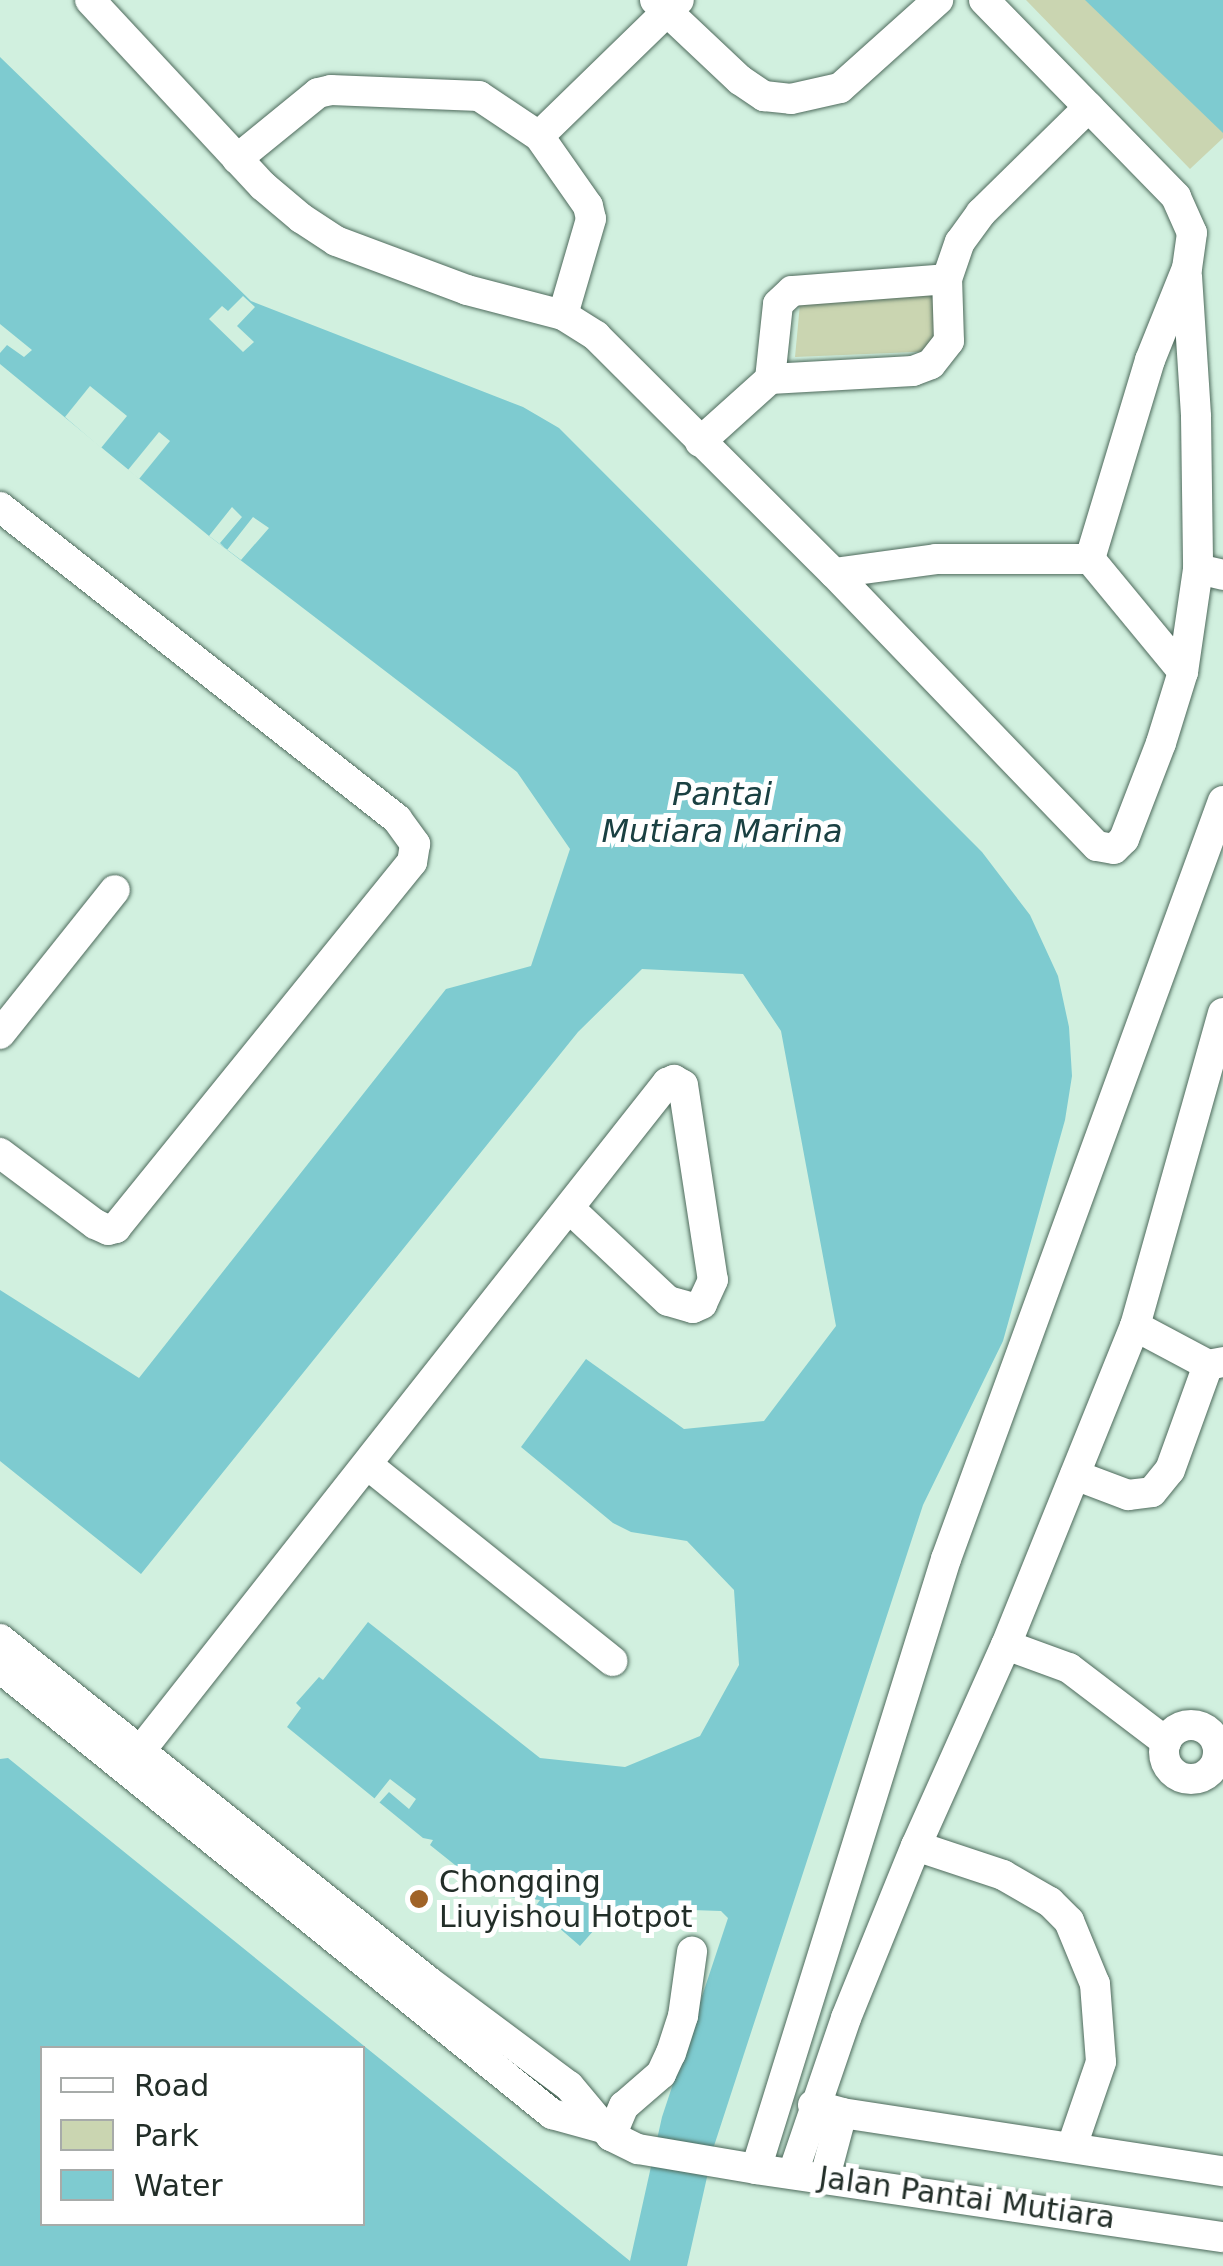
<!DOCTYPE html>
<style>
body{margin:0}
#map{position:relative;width:1223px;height:2266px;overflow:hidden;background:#d1f0df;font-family:"DejaVu Sans",sans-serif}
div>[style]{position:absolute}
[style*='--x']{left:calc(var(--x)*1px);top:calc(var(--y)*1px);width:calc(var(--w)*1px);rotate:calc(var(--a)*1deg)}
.green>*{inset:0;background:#cad5b1}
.water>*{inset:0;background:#7ecbd0}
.pier>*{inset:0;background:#d1f0df}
.roads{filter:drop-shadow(0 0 2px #4e6a5c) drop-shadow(0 0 2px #4e6a5c)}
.minor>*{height:30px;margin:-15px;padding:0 15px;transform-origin:15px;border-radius:15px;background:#fff}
.minor>.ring{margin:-15px;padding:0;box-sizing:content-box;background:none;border:30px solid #fff;border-radius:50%}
.dots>*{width:28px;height:28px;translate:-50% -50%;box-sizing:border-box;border:5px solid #fff;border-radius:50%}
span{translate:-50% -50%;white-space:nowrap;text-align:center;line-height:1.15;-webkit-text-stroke:10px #fff;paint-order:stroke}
.poi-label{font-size:30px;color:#222e28}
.left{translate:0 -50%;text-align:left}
.street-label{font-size:30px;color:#222e28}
.water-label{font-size:32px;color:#1a4042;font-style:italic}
.legend{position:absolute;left:40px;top:2046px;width:325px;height:180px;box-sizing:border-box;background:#fff;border:2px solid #a7aba9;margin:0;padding:12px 18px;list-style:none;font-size:30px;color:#222e28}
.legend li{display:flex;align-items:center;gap:20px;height:50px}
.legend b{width:50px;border:2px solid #a7aba9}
</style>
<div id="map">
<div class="green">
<i style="clip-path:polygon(1026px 0,1215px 0,1223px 9px,1223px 138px,1190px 169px)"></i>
<i style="clip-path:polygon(935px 287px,938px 351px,795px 357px,801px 293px)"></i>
</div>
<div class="water">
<i style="clip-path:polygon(1085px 0,1223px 0,1223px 133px)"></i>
<i style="clip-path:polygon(evenodd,0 57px,251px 301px,523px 407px,559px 428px,982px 852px,1030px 915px,1058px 976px,1069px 1027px,1072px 1076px,1065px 1120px,1003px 1341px,923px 1505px,714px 2146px,687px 2266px,0 2266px,0 1759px,8px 1758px,630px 2261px,662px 2117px,728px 1918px,721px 1911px,604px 1907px,609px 1913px,580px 1946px,535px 1907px,540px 1900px,492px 1895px,483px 1875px,475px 1881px,430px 1845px,433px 1840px,423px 1838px,287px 1727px,301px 1708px,296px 1703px,319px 1677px,323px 1680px,368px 1622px,540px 1758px,625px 1767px,700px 1736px,739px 1665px,734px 1590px,687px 1541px,631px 1532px,613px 1523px,521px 1447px,586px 1359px,684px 1429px,764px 1421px,836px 1326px,781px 1031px,743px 974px,642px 969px,578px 1032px,141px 1574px,0 1461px,0 1290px,139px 1378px,446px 989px,531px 966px,570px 849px,517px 772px,209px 536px,0 364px,0 57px,42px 2048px,362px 2048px,362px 2224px,42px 2224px,42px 2048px)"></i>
</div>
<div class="pier">
<i style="clip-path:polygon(243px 296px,255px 307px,237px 326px,254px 342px,243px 352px,209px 319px,222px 306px,228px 311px)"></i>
<i style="clip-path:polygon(0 324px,32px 350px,24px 357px,7px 345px,0 353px)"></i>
<i style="clip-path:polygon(90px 386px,127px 416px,101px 448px,65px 417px)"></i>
<i style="clip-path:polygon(159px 432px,170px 441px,139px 479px,128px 470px)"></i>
<i style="clip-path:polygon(232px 507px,242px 517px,220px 543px,227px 550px,253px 517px,269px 528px,241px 560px,209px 536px)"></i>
<i style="clip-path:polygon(390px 1779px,416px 1799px,409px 1809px,389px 1792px,379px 1803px,374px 1799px)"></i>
</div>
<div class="roads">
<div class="minor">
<i style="--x:90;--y:0;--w:254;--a:47.1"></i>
<i style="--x:263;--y:186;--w:50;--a:40.1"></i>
<i style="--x:301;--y:218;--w:42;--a:33.3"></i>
<i style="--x:336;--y:241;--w:140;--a:20.5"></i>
<i style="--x:467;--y:290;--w:99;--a:14.6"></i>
<i style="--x:563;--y:315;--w:39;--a:32"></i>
<i style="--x:596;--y:336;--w:336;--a:44.9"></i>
<i style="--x:834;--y:573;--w:379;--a:46.1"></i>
<i style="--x:1097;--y:846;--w:17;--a:10"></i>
<i style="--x:1114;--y:849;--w:14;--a:-45"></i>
<i style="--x:1124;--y:839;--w:103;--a:-68.9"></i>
<i style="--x:1161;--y:743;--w:74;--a:-72.8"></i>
<i style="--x:1183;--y:672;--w:104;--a:-81.7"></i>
<i style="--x:1198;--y:569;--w:26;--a:13"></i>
<i style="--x:655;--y:0;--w:117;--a:43.3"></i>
<i style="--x:740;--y:80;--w:29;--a:34"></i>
<i style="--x:764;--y:96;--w:27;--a:6"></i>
<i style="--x:791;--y:99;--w:50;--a:-12.7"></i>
<i style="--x:840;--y:88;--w:132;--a:-41.9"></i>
<i style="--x:984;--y:0;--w:275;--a:45.7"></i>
<i style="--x:1176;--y:197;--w:39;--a:66"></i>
<i style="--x:1192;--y:233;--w:35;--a:98"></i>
<i style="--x:1187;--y:268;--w:99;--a:111.9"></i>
<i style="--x:1150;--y:360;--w:208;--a:106.8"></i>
<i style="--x:539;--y:136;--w:195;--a:-44.2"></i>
<i style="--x:237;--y:159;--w:104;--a:-39.2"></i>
<i style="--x:318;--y:93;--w:13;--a:-13"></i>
<i style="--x:331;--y:90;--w:148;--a:2.3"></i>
<i style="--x:479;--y:96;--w:72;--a:33.7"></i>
<i style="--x:539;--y:136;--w:85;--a:55"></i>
<i style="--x:588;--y:206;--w:13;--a:77"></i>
<i style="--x:591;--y:219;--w:100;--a:106.3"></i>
<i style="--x:1187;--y:276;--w:141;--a:86.3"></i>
<i style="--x:1196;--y:417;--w:152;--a:89.2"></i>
<i style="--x:770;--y:379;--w:143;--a:-3.2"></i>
<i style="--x:913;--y:371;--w:19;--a:-21"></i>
<i style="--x:931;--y:364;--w:29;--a:-52"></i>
<i style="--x:949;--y:341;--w:62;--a:-91.8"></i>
<i style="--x:947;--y:279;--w:39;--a:-71"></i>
<i style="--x:960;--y:242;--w:36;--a:-54"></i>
<i style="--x:981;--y:213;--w:151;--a:-44.5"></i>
<i style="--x:700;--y:442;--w:94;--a:-42"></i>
<i style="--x:770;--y:379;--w:75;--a:-83.9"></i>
<i style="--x:778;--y:304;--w:19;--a:-43"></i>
<i style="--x:792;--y:291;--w:155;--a:-4.4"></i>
<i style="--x:0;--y:507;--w:505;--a:38.16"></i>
<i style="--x:397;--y:819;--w:31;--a:54"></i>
<i style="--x:415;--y:844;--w:18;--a:99"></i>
<i style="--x:412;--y:862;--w:471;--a:129"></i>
<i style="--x:116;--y:1228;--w:8;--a:166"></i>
<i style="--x:108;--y:1230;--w:14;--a:-155"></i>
<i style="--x:95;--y:1224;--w:119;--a:-143.2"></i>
<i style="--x:834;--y:573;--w:103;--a:-7.8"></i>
<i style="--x:936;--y:559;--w:154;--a:0"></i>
<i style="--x:1090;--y:559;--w:146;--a:50.5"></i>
<i style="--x:0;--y:1034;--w:184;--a:-51.4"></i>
<i style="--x:1135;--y:1326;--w:83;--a:28.1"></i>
<i style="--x:1208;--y:1365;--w:15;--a:-11"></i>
<i style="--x:369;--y:1466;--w:312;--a:38.7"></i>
<i style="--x:1075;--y:1475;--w:57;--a:20.7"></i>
<i style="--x:1128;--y:1495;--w:24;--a:-7"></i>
<i style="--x:1152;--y:1492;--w:28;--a:-51"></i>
<i style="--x:1170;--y:1470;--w:112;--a:-70.1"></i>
<i style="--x:0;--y:1639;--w:548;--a:38.63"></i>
<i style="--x:428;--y:1981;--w:176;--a:36.7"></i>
<i style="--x:569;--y:2086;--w:65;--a:50"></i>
<i style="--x:611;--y:2136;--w:30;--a:26"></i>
<i style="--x:638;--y:2149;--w:120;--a:9.6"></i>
<i style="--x:756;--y:2169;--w:472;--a:8.3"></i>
<i style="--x:1006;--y:1645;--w:67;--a:20.1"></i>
<i style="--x:1069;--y:1668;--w:122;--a:37.3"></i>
<i style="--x:0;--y:1668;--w:710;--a:38.94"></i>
<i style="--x:552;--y:2114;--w:49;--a:15.5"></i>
<i class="ring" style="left:1164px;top:1725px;width:24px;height:24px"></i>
<i style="--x:126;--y:1769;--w:874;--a:-51.74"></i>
<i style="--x:667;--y:1083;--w:8;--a:-23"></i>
<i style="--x:674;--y:1080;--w:10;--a:29"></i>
<i style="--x:683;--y:1085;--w:197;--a:81.3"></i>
<i style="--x:713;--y:1280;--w:26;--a:115"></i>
<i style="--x:702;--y:1304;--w:10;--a:156"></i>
<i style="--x:693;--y:1308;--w:26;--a:-164"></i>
<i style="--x:668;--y:1301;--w:134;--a:-136.8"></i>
<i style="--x:916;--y:1846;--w:92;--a:18.4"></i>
<i style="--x:1003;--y:1875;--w:54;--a:29.9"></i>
<i style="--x:1050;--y:1902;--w:27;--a:45"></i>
<i style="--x:1069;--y:1921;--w:68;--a:67.6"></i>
<i style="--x:1095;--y:1984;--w:78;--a:85.6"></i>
<i style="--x:1101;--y:2062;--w:89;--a:109"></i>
<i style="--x:813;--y:2105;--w:30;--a:15"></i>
<i style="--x:842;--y:2113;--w:385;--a:8.7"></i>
<i style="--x:611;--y:2136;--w:33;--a:-67"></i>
<i style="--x:624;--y:2106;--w:49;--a:-40.9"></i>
<i style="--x:661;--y:2074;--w:23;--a:-65"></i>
<i style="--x:671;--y:2053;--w:39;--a:-72"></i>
<i style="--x:683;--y:2016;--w:65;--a:-82"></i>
<i style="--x:756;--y:2169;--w:639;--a:-72.7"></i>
<i style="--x:946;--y:1559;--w:807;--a:-69.93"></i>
<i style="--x:793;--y:2173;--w:164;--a:-71.1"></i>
<i style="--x:846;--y:2018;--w:186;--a:-67.9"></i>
<i style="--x:916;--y:1846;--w:220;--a:-65.9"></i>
<i style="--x:1006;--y:1645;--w:344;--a:-68"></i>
<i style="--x:1135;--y:1326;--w:325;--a:-74.3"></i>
<i style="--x:825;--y:2177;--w:66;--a:-75.1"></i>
</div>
</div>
<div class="dots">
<i style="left:419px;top:1899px;background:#a06327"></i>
</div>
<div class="poi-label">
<span class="left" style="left:439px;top:1899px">Chongqing<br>Liuyishou Hotpot</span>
</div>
<div class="street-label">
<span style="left:967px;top:2198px;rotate:8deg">Jalan Pantai Mutiara</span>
</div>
<div class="water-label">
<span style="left:722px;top:813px">Pantai<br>Mutiara Marina</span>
</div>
<ul class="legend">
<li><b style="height:12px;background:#fff"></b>Road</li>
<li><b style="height:28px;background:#cad5b1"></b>Park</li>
<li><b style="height:28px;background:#7ecbd0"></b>Water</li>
</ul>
</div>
